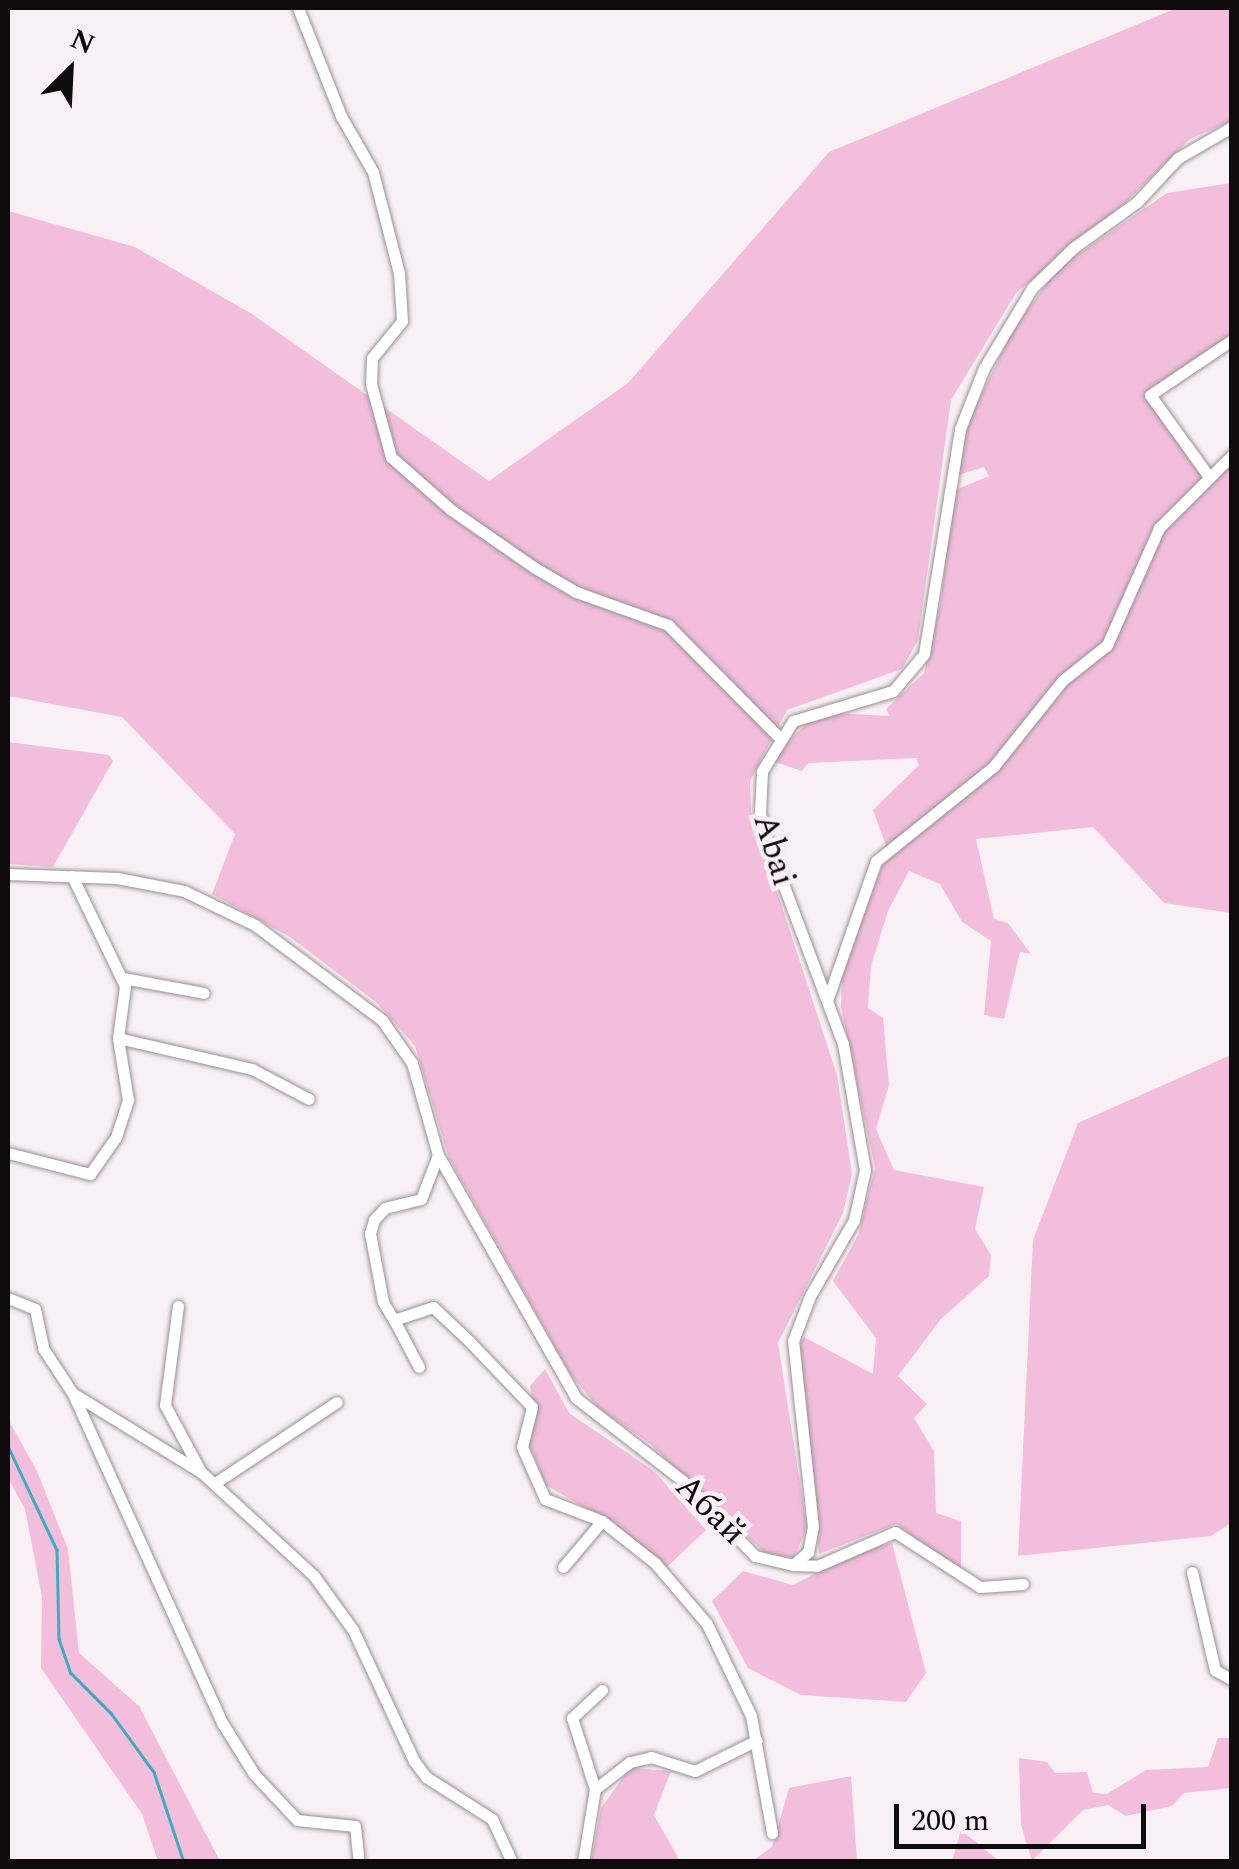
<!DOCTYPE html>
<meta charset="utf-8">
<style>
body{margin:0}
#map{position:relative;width:1239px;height:1869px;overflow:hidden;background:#f8f0f4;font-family:Spectral,serif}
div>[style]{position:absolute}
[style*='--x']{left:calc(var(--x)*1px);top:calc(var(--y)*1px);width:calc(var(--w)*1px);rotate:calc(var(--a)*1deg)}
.green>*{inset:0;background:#f2bedc}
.stream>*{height:2.5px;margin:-1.25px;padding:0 1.25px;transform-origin:1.25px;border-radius:1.25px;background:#3eacbf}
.roads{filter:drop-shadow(0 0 2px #979094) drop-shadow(0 0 2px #979094)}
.minor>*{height:11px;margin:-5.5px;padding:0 5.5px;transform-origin:5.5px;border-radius:5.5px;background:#fff}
span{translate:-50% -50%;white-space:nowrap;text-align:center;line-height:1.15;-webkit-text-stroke:9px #f8f0f4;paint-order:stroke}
.street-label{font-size:35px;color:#0d0b0c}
.frame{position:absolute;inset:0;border:10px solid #0d0b0c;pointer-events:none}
.north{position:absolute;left:20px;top:20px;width:100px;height:100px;-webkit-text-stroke:8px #f8f0f4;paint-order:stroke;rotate:24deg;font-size:28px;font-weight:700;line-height:40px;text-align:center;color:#0d0b0c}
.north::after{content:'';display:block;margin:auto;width:35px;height:45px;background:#0d0b0c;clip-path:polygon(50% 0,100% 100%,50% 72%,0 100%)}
.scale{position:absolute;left:894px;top:1804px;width:252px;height:45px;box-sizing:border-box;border:5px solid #0d0b0c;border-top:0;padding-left:12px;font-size:30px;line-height:35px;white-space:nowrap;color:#0d0b0c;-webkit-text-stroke:8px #f8f0f4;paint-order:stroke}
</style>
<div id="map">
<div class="green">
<i style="clip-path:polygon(1177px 8px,1231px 8px,1231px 121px,1190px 139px,1126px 202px,1016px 293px,951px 400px,918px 640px,902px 669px,787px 710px,750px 781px,751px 812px,837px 1075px,852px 1174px,843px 1213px,778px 1343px,807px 1528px,794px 1557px,768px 1556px,649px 1443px,598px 1408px,569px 1372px,449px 1158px,415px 1046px,376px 1002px,290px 937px,212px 894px,235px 834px,122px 717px,8px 696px,8px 211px,135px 247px,252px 314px,489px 481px,628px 383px,829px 152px)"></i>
<i style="clip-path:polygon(1231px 183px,1231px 336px,1151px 395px,1212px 477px,1231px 461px,1231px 913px,1164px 903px,1093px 827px,976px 839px,994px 919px,1008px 923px,1031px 954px,1020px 952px,1004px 1019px,984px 1015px,991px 941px,962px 922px,940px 884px,909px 871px,888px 911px,871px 966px,868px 1008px,883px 1018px,889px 1085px,876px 1129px,894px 1170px,984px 1187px,975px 1229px,991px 1255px,989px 1276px,941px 1319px,898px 1376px,927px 1404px,914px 1418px,934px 1451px,936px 1513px,961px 1521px,961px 1572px,896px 1524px,819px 1554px,798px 1350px,804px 1337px,873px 1374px,876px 1338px,833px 1281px,858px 1235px,875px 1168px,841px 1007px,842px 970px,888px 851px,873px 810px,919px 765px,916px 758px,808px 763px,802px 771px,769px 760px,810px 720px,833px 713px,890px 716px,886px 709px,924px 673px,941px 601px,953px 491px,989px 476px,984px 467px,958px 475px,968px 422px,1013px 330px,1058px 268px,1167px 193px)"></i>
<i style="clip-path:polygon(8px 742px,109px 755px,113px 761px,53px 867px,8px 864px)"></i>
<i style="clip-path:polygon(1231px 1055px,1231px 1523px,1211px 1536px,1018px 1556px,1033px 1240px,1078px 1123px)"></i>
<i style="clip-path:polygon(545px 1369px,569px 1413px,654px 1471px,706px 1530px,667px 1567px,617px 1526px,546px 1485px,529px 1444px,535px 1422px,530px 1386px)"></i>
<i style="clip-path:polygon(8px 1419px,37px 1471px,68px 1549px,79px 1653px,139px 1706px,220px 1861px,158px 1861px,142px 1814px,41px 1668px,42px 1597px,25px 1509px,8px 1478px)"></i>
<i style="clip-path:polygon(892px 1543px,926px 1673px,906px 1702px,801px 1695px,748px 1668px,712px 1601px,743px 1571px,793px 1585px,858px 1552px)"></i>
<i style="clip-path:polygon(1218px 1738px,1231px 1738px,1231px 1788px,1184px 1793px,1172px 1806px,1126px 1816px,1108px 1805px,1083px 1810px,1032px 1861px,1021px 1825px,1019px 1758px,1047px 1762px,1055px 1773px,1087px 1772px,1093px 1793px,1107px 1794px,1146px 1770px,1208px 1767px)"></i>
<i style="clip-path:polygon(630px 1768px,671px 1771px,654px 1815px,680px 1861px,591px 1862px,601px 1808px)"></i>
<i style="clip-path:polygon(851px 1776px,857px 1861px,751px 1862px,772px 1847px,789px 1788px)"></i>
<i style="clip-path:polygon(961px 1830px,999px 1861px,952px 1861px)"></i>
</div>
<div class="stream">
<i style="--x:8;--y:1321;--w:32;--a:90"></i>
<i style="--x:8;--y:1446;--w:115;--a:64.8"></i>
<i style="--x:57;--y:1550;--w:89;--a:88.7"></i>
<i style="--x:59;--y:1639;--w:36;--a:71"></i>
<i style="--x:71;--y:1673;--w:57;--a:45"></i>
<i style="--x:111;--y:1713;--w:73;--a:53.9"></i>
<i style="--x:154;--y:1772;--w:95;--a:71.6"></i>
</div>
<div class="roads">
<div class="minor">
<i style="--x:298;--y:8;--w:116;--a:68.3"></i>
<i style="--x:341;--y:116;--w:64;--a:60.3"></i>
<i style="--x:373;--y:172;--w:104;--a:75.6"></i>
<i style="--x:399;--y:273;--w:48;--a:86.4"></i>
<i style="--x:402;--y:321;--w:48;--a:129"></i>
<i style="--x:372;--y:358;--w:26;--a:92"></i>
<i style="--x:371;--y:384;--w:76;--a:74.7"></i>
<i style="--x:391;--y:457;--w:79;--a:41.4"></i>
<i style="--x:450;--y:509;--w:103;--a:34.8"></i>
<i style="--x:535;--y:568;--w:48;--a:30.3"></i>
<i style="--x:576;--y:592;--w:98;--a:19.7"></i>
<i style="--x:668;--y:625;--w:156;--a:45.3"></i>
<i style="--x:1207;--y:474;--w:97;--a:-125.8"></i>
<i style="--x:1150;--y:395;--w:99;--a:-33.9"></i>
<i style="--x:8;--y:874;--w:109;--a:2.1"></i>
<i style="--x:117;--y:878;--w:68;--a:11"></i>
<i style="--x:184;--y:891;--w:79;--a:25.6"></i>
<i style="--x:255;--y:925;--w:159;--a:36.8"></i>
<i style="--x:382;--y:1020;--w:52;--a:55.1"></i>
<i style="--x:412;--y:1063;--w:96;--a:74.2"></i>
<i style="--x:438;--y:1155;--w:279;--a:60.4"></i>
<i style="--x:576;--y:1398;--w:135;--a:37.8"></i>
<i style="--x:683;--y:1481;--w:104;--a:46.2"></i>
<i style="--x:755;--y:1556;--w:39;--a:13"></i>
<i style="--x:793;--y:1565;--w:20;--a:-41"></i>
<i style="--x:808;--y:1552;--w:25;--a:-79"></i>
<i style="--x:813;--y:1527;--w:187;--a:-96.1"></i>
<i style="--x:793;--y:1341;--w:48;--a:-69.3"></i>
<i style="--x:810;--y:1296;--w:88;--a:-59.9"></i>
<i style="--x:854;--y:1220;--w:51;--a:-77.6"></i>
<i style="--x:865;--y:1170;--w:128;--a:-99.9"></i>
<i style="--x:843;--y:1044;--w:217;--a:-110.5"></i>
<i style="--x:767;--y:841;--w:30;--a:-104"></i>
<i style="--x:760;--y:812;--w:41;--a:-87.2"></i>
<i style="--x:762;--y:771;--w:59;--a:-58.2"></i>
<i style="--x:793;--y:721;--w:104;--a:-16.7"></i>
<i style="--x:893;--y:691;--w:48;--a:-50"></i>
<i style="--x:924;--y:654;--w:228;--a:-80.9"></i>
<i style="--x:960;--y:429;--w:66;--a:-68.5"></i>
<i style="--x:984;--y:368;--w:93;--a:-59"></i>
<i style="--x:1032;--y:288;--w:57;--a:-44.3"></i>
<i style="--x:1073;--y:248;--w:79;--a:-35.7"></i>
<i style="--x:1137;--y:202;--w:60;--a:-47"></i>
<i style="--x:1178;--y:158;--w:62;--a:-29.9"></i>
<i style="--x:123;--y:978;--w:82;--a:10.5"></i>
<i style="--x:828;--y:998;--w:145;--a:-70.7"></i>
<i style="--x:876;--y:861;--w:151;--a:-38.8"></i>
<i style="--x:994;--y:766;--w:110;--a:-51.3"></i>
<i style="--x:1063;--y:680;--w:56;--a:-38.5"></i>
<i style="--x:1107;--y:645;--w:128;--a:-66"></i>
<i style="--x:1159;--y:528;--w:103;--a:-45"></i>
<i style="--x:118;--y:1038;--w:138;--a:13"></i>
<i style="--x:252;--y:1069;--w:64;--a:27.8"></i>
<i style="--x:8;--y:1153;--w:85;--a:14.4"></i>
<i style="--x:90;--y:1174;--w:45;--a:-54.9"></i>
<i style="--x:116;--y:1137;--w:39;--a:-72"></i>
<i style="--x:128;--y:1100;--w:63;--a:-99.2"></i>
<i style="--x:118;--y:1038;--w:52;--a:-82.3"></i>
<i style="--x:125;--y:986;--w:122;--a:-115.7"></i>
<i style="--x:438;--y:1155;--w:47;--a:111.1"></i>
<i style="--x:421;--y:1199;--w:37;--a:166"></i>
<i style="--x:385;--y:1208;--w:16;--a:133"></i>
<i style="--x:374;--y:1220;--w:14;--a:107"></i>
<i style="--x:370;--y:1233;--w:70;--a:79.3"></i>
<i style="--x:383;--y:1302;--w:21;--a:59"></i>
<i style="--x:394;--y:1320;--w:41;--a:-18.4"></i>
<i style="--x:433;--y:1307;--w:50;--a:43.4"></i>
<i style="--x:469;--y:1341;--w:91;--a:46.3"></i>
<i style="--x:532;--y:1407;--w:41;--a:104"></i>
<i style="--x:522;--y:1447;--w:57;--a:66.1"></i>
<i style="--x:545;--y:1499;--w:61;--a:21.1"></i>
<i style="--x:602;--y:1521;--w:68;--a:38.4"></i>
<i style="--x:655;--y:1563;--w:80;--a:49.6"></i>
<i style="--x:707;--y:1624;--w:102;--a:64.4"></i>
<i style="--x:751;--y:1716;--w:119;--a:79.8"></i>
<i style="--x:8;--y:1298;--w:29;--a:22"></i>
<i style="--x:35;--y:1309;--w:40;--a:78"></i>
<i style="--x:43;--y:1348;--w:55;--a:56.9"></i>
<i style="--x:73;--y:1394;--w:362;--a:65.6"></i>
<i style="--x:223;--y:1724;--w:59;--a:58.2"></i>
<i style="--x:254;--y:1774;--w:63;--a:46.9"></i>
<i style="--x:297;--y:1820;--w:58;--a:5.9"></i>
<i style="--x:355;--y:1826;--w:36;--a:84"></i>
<i style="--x:178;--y:1306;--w:100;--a:97.5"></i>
<i style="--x:165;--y:1405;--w:76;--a:61.8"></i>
<i style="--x:394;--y:1320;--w:53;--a:62"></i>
<i style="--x:74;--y:1394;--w:149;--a:31.6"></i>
<i style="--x:201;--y:1472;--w:154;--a:42.6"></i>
<i style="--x:314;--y:1576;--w:67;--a:54.2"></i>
<i style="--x:353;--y:1630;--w:145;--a:65"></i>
<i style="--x:414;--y:1761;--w:20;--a:53"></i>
<i style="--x:426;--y:1777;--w:78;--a:32.5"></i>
<i style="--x:492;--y:1819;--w:47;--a:65.1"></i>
<i style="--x:215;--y:1483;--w:146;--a:-33.6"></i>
<i style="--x:793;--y:1565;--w:24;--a:2"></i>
<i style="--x:817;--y:1566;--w:85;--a:-23.6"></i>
<i style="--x:895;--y:1532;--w:101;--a:32.9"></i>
<i style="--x:980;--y:1587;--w:43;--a:-4"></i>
<i style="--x:563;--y:1567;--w:60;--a:-49.7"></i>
<i style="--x:1192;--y:1572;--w:101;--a:76.8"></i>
<i style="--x:1215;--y:1670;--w:20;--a:30"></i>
<i style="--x:595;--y:1789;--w:44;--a:-37.6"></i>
<i style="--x:630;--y:1762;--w:22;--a:-13"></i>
<i style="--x:651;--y:1757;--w:46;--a:17.7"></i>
<i style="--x:695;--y:1771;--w:69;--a:-26.6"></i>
<i style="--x:583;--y:1862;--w:74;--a:-80.7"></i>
<i style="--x:595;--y:1789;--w:75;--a:-107.9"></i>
<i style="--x:572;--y:1718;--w:41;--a:-43"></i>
</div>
</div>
<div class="street-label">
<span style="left:774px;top:850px;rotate:73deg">Abai</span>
<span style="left:710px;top:1510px;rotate:45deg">Абай</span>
</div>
<div class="frame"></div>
<div class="north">N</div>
<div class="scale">200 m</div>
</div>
